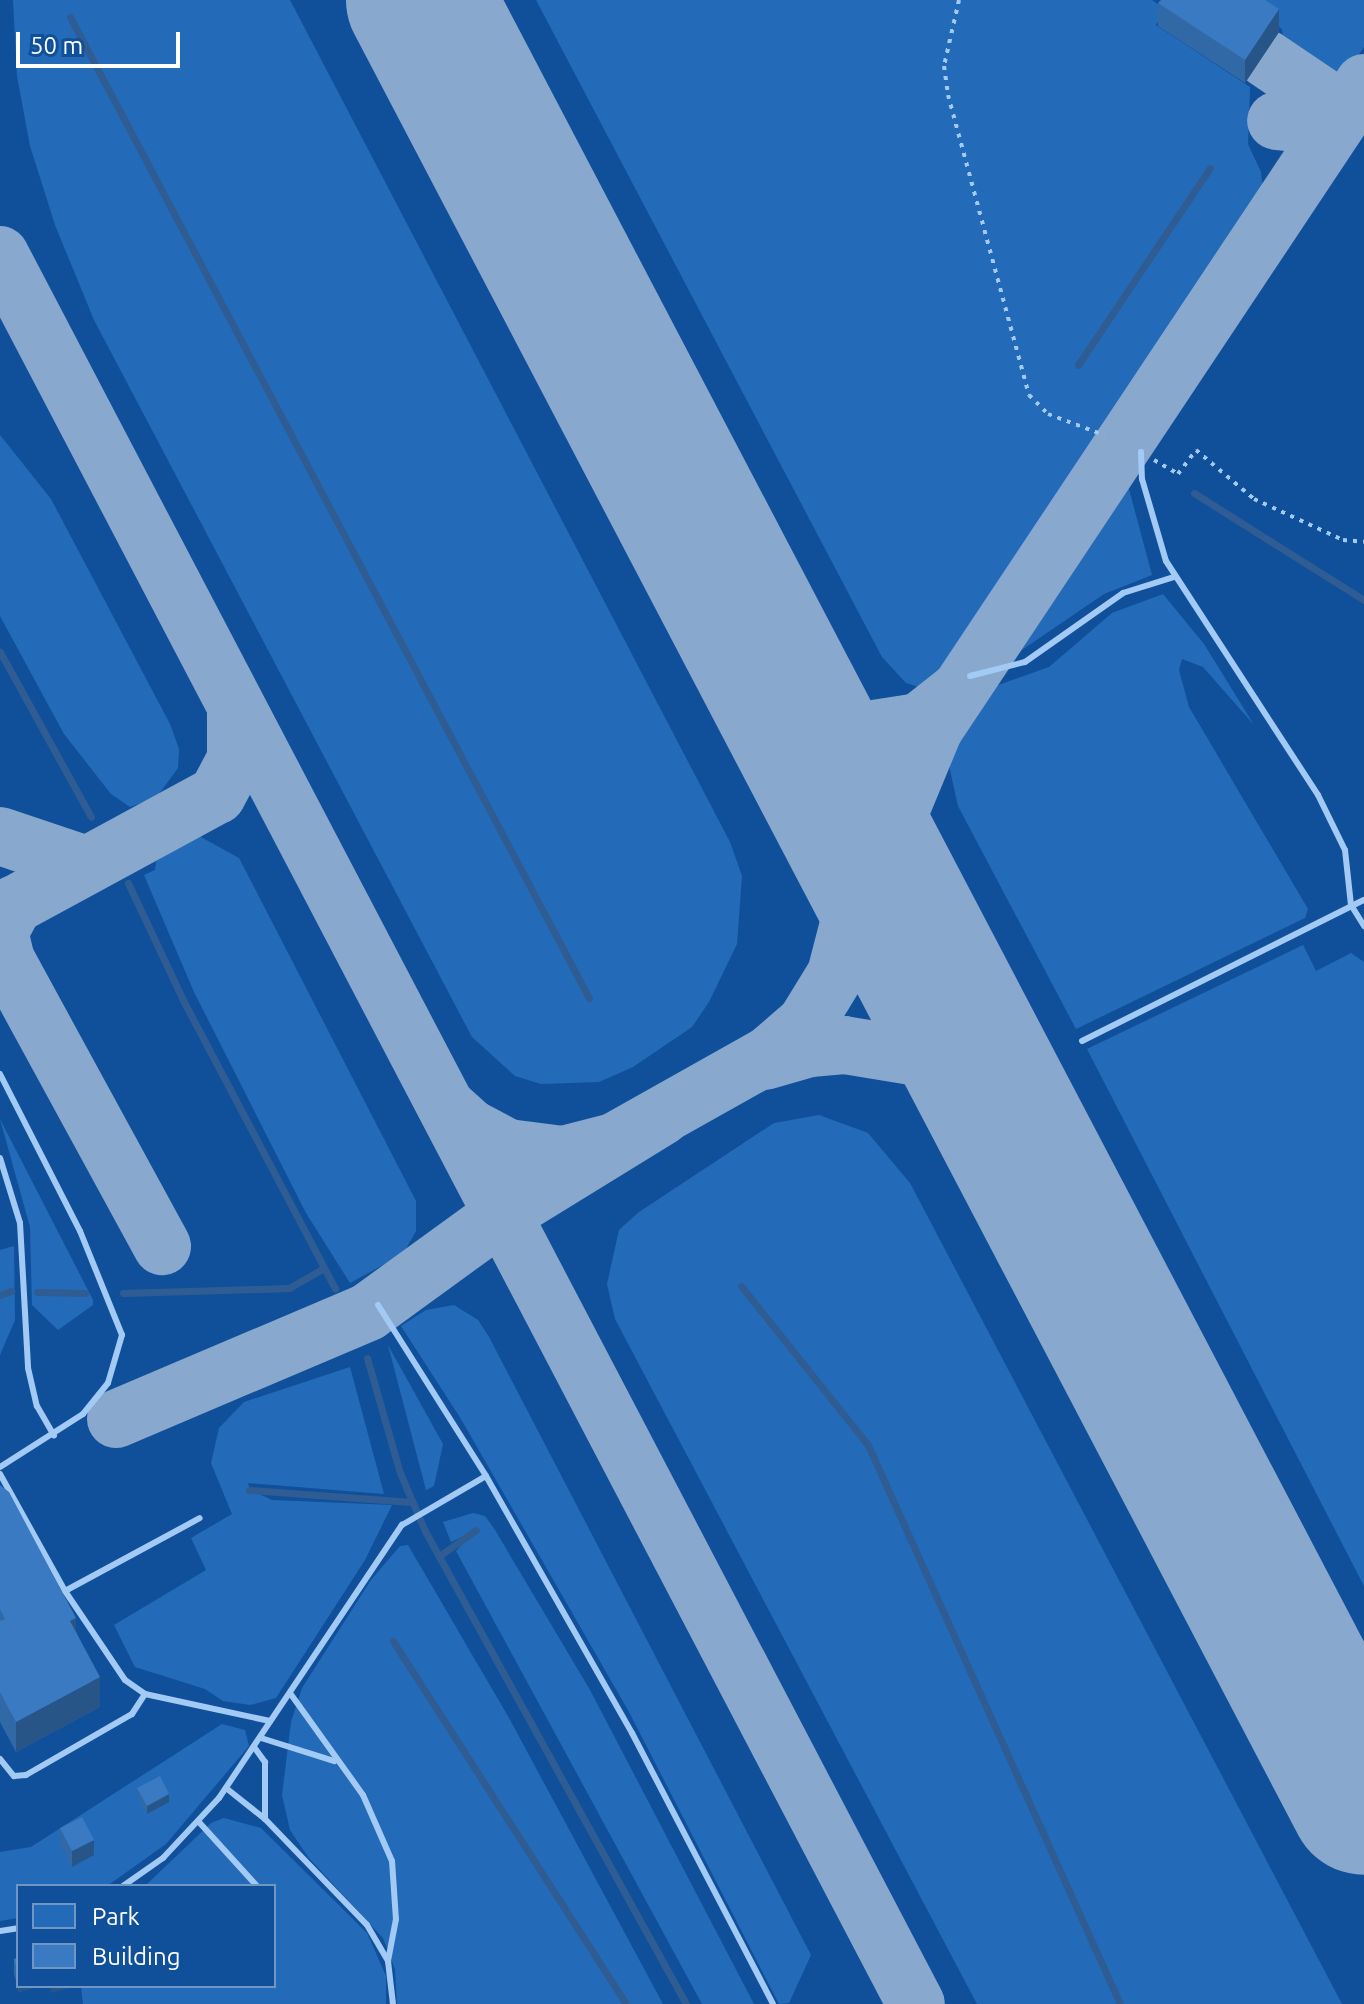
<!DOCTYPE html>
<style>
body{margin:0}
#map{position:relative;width:1364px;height:2004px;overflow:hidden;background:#10509b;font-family:Ubuntu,sans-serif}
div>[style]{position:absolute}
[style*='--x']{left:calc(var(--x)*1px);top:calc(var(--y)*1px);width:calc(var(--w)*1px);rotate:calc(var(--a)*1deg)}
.green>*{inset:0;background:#236bb9}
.stream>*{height:7px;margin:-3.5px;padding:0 3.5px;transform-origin:3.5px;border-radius:3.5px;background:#2f5d93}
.taxiway>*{height:58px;margin:-29px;padding:0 29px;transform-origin:29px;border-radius:29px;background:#88a8cd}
.runway>*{height:148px;margin:-74px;padding:0 74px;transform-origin:74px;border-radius:74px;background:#88a8cd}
.path>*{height:4px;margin-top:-2px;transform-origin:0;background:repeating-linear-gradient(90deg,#a3caf4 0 4px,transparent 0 10px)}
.service>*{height:6px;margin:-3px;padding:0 3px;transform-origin:3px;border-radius:3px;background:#a3caf4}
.wall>*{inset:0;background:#3169a7}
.shaded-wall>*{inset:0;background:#285588}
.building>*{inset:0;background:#397ac2}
span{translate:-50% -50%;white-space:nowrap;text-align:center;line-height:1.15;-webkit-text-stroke:8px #10509b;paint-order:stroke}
.legend{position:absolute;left:16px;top:1884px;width:260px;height:104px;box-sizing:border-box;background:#10509b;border:2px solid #7096c3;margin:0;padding:10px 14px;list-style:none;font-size:24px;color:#fff}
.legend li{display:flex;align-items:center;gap:16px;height:40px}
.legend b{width:40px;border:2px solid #7096c3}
.scale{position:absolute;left:16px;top:32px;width:164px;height:36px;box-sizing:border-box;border:4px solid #fff;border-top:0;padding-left:10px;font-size:24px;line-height:28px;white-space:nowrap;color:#fff;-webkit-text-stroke:6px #10509b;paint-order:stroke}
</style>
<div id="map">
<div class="green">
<i style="clip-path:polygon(13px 0,290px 0,730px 842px,742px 876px,737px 944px,709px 1002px,692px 1027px,633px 1067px,599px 1082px,541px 1084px,515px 1076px,472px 1037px,94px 320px,55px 225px,30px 146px,17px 76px)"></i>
<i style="clip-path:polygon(536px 0,1152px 0,1165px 9px,1156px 25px,1250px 87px,1248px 144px,1261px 172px,1264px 199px,946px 674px,933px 682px,919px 687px,906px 683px,882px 657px)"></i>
<i style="clip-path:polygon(1238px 0,1364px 0,1364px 47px,1347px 71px,1332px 78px,1284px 49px,1282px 29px)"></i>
<i style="clip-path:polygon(0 435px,51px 499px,170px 724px,179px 749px,178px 768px,156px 798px,130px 807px,111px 794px,64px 734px,0 616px)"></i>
<i style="clip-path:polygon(1126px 478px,1152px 575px,1104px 594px,1000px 665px)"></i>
<i style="clip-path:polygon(1163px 594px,1204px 644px,1254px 725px,1203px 667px,1182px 659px,1179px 670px,1189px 707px,1308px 909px,1305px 918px,1076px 1029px,958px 806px,946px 752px,982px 691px,1049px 667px,1112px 613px)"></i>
<i style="clip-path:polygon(199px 836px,239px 858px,416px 1201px,416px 1231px,403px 1254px,350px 1283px,306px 1213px,194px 992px,144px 875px,155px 870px,157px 855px)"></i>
<i style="clip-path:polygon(1303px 945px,1316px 971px,1351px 953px,1364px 962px,1364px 1586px,1087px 1049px)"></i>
<i style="clip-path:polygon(819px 1115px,868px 1133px,910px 1183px,1342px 2004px,977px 2004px,615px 1319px,607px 1284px,619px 1230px,639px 1212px,774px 1123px)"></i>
<i style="clip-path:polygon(0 1119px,93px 1300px,93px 1305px,58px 1330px,32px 1305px,30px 1227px)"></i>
<i style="clip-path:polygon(14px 1246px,15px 1320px,0 1355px,0 1250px)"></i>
<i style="clip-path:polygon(454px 1305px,478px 1320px,489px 1337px,811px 1955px,789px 2003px,779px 2004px,629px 1712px,461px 1419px,401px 1326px,426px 1310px)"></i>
<i style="clip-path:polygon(388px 1345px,443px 1444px,434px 1486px,426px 1490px)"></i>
<i style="clip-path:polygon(350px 1367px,384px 1494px,248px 1483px,250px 1490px,272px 1500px,392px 1505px,365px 1560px,276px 1698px,250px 1705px,223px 1701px,205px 1689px,135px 1667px,114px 1625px,206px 1570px,191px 1538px,232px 1514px,211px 1463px,219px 1428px,244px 1402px)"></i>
<i style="clip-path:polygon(473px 1513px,485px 1516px,495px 1530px,590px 1690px,754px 2004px,702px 2004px,456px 1551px,474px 1531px,451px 1542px,443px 1522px)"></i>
<i style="clip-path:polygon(408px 1545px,509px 1718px,663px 2004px,397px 2004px,395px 1969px,383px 1938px,308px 1857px,290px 1830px,282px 1795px,291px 1722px,302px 1688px,371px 1580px,400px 1546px)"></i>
<i style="clip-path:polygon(222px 1724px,245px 1730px,249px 1746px,166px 1844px,107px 1886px,18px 1886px,18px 1918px,0 1921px,0 1852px,31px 1847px)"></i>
<i style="clip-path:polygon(224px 1818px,261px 1828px,367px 1933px,386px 1976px,386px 2004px,83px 2004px,81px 1986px,274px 1986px,274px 1886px,145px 1886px,211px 1823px)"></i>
</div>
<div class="stream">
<i style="--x:70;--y:17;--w:1110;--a:62.12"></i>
<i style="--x:1078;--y:365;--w:237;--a:-56.2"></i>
<i style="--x:1194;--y:493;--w:201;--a:32.2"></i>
<i style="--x:0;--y:652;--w:188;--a:61.1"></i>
<i style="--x:128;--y:883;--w:132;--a:64.8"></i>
<i style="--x:184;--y:1002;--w:324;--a:62.2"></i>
<i style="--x:741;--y:1286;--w:203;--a:51.4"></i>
<i style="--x:868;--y:1445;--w:613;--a:65.73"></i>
<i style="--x:37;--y:1292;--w:48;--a:1.2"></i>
<i style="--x:123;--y:1293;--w:166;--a:-1.7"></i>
<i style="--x:289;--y:1288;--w:40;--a:-29.7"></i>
<i style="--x:0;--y:1295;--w:12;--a:-20"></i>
<i style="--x:367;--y:1358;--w:120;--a:74"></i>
<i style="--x:400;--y:1473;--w:63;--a:66.7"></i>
<i style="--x:425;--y:1531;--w:540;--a:61.11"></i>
<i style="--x:249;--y:1490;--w:163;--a:4.2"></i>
<i style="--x:439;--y:1556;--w:45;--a:-35.1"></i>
<i style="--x:393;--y:1641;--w:431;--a:57.3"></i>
</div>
<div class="taxiway">
<i style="--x:1265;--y:58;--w:97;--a:34"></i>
<i style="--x:1345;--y:112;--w:41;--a:162.9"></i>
<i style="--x:1306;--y:124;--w:30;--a:-174"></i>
<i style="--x:0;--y:255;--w:1974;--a:62.36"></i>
<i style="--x:782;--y:689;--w:28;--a:49"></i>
<i style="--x:800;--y:710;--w:25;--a:27"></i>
<i style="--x:822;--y:721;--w:47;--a:11.1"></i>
<i style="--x:868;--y:730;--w:52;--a:-8.9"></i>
<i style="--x:919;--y:722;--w:48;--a:-38.3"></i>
<i style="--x:0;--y:836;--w:91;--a:18.6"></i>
<i style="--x:897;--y:911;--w:51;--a:-100.2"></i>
<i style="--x:888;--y:861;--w:33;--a:-81"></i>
<i style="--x:893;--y:828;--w:107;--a:-67.5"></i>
<i style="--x:934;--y:729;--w:776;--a:-56.35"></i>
<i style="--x:0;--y:931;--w:30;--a:-62"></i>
<i style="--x:14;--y:905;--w:231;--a:-28.5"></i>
<i style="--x:217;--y:795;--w:40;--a:-62"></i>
<i style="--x:236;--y:760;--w:46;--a:-90"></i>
<i style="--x:0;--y:935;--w:26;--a:77"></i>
<i style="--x:6;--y:960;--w:326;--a:61.4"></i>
<i style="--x:765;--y:1061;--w:47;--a:-16.1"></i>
<i style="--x:810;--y:1048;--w:34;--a:-5"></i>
<i style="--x:844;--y:1045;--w:74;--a:9.3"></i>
<i style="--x:917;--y:1057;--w:33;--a:33"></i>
<i style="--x:945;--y:1075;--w:122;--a:46"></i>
<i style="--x:447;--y:1107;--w:31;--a:42"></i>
<i style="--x:470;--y:1128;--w:43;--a:27.8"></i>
<i style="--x:508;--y:1148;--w:55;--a:7.3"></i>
<i style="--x:563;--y:1155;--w:53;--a:-14.3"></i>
<i style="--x:614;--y:1142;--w:178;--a:-29.3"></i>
<i style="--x:769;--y:1055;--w:49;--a:-40.9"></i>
<i style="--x:806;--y:1023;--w:57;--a:-58.5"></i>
<i style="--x:836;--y:974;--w:56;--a:-75.5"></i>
<i style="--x:850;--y:920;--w:91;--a:-86.9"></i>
<i style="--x:116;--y:1419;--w:274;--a:-23"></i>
<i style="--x:368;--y:1312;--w:167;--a:-36"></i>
<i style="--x:503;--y:1214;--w:187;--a:-31.6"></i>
</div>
<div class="runway">
<i style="--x:420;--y:0;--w:2033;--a:62.34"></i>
</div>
<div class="path">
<i style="--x:959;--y:0;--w:68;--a:102.8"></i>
<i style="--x:944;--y:66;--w:29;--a:82"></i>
<i style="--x:948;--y:95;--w:311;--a:74.9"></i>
<i style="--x:1029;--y:395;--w:27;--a:45"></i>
<i style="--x:1048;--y:414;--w:60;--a:20.6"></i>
<i style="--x:1154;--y:460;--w:28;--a:30"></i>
<i style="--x:1178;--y:474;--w:30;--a:-53"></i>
<i style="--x:1196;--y:450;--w:76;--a:40.2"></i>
<i style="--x:1254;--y:499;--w:98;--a:24.7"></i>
<i style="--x:1343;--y:540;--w:21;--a:5"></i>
</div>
<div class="service">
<i style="--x:1141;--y:452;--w:27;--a:88"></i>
<i style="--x:1142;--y:479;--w:85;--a:73.7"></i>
<i style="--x:1166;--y:561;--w:279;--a:57"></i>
<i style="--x:1318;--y:795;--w:61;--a:63.9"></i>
<i style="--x:1345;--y:850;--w:55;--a:83.8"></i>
<i style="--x:1351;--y:905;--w:25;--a:58"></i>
<i style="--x:970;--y:676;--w:57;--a:-14.3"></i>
<i style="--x:1025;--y:662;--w:120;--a:-35.1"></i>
<i style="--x:1123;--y:593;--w:53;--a:-17.4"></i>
<i style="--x:1082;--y:1041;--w:315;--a:-26.6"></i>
<i style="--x:0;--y:1074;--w:176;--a:63"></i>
<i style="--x:80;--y:1231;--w:112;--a:68"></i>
<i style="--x:122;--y:1335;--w:50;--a:106.3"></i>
<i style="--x:108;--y:1383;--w:40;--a:129"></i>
<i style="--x:83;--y:1414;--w:98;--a:147.4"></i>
<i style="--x:0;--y:1158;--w:68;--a:72.9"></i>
<i style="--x:20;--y:1223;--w:145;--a:86.8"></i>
<i style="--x:28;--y:1368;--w:39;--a:77"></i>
<i style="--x:37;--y:1406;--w:34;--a:60"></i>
<i style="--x:378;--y:1305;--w:202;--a:57.7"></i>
<i style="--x:486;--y:1476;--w:296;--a:60.4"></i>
<i style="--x:632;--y:1733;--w:305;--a:62.5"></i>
<i style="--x:0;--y:1474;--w:134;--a:60.9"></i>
<i style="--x:65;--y:1591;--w:107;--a:56"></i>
<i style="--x:125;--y:1680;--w:24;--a:35"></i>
<i style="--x:145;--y:1694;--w:128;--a:12.2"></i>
<i style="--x:65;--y:1591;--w:153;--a:-28.4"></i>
<i style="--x:290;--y:1693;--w:125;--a:54.4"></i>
<i style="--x:363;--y:1795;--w:72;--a:66.3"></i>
<i style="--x:392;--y:1861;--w:58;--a:86.1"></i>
<i style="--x:396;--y:1919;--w:43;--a:100.8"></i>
<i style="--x:261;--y:1738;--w:77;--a:17.5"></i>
<i style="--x:254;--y:1747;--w:19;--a:54"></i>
<i style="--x:265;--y:1762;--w:57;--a:90"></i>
<i style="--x:0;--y:1759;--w:22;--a:51"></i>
<i style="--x:14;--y:1776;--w:12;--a:-5"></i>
<i style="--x:26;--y:1775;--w:122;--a:-29.9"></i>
<i style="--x:132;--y:1714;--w:24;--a:-57"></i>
<i style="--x:226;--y:1788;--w:50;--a:38.5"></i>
<i style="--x:265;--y:1819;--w:147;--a:46.1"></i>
<i style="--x:367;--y:1925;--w:42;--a:59.7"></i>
<i style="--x:388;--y:1961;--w:43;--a:83.4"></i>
<i style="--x:198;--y:1821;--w:88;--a:47.8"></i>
<i style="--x:123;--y:1886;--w:49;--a:-35"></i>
<i style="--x:163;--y:1858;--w:82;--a:-47"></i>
<i style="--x:219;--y:1798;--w:329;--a:-56.2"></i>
<i style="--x:402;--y:1525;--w:97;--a:-30.3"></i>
<i style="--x:0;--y:1931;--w:18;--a:-9"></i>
</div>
<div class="wall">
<i style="clip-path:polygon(1158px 3px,1279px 32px,1245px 83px,1158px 26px)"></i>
<i style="clip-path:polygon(0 1485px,76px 1631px,100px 1707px,16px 1752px,0 1722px)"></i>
<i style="clip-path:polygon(137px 1788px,169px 1802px,147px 1814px,137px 1795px)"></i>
<i style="clip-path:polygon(60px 1828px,94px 1855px,72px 1867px,60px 1844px)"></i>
<i style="clip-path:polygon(18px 1958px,18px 1986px,40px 1986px,19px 1992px,14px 1974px,14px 1959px)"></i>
</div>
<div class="shaded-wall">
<i style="clip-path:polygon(1279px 9px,1279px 32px,1245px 83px,1245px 60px)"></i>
<i style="clip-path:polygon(76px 1618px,76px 1648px,70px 1621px)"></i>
<i style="clip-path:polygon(100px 1677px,100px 1707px,16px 1752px,16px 1722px)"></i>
<i style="clip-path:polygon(169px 1794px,169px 1802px,147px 1814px,147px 1806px)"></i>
<i style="clip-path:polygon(94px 1840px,94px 1855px,72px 1867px,72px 1851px)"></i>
<i style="clip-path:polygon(19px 1986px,40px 1986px,19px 1992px)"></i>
<i style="clip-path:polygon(51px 1986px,73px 1986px,73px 1987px,51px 1993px)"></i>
</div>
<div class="building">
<i style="clip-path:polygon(1161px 0,1265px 0,1279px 9px,1245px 60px,1158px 3px)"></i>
<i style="clip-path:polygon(0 1485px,9px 1492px,76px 1618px,70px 1621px,100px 1677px,16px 1722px,0 1692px,0 1621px,5px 1619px,0 1609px)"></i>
<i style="clip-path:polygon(160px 1776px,169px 1794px,147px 1806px,137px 1788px)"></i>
<i style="clip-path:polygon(82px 1817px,94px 1840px,72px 1851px,60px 1828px)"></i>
<i style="clip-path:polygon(18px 1958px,18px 1973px,14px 1959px)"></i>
</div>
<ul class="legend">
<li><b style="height:22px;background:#236bb9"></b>Park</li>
<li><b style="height:22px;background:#397ac2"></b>Building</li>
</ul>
<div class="scale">50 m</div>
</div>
